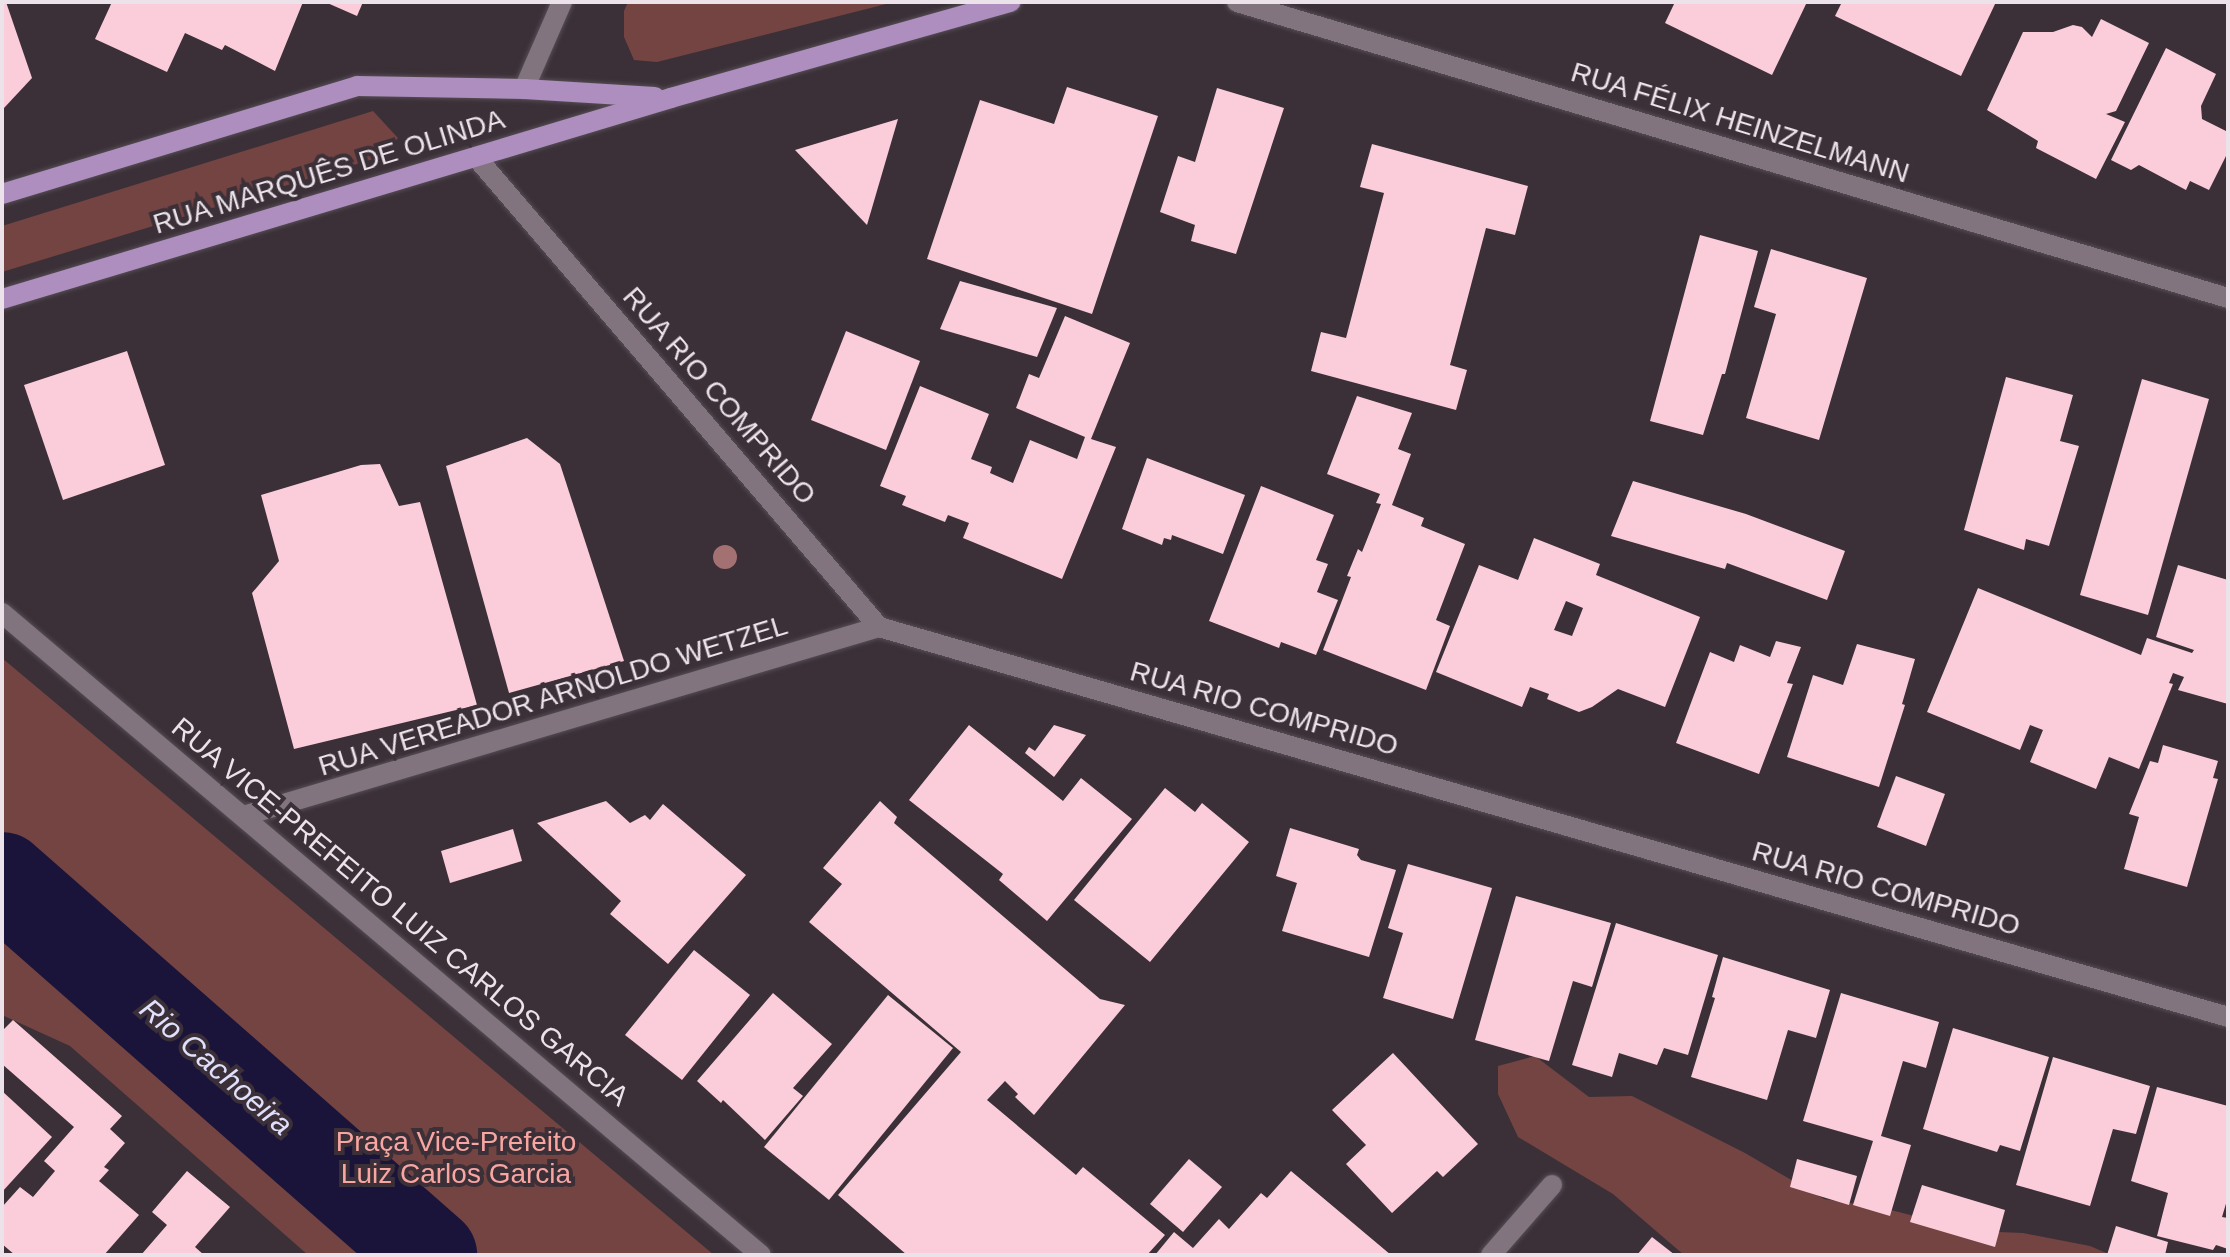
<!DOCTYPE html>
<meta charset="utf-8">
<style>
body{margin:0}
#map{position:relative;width:2230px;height:1257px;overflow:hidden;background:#3b3038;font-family:Helvetica,sans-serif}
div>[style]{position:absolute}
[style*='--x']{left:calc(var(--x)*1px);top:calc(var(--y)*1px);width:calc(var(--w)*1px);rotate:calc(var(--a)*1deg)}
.green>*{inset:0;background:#744442}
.river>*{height:94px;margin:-47px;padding:0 47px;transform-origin:47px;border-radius:47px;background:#1b143a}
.building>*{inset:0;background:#fbccda}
.roads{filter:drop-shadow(0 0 2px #564d54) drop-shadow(0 0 2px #564d54)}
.minor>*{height:20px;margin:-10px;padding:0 10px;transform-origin:10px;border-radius:10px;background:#81747e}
.secondary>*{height:20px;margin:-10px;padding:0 10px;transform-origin:10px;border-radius:10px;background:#81747e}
.primary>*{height:20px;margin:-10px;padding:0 10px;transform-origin:10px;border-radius:10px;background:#ad8ebe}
.trees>*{width:24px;height:24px;margin:-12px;border-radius:50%;background:#a47172}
span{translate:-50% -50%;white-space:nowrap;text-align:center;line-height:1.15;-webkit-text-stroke:8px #3b3038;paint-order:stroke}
.street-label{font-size:28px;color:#ebe3e9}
.park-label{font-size:28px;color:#f9a6a2}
.water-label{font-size:30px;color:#e0dffc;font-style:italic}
.frame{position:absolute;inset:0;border:4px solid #ebe3e9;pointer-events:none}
</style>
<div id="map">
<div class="green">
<i style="clip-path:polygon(628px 2px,894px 2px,657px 62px,634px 60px,624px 37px,624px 11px)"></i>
<i style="clip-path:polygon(373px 111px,398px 138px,380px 157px,2px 272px,2px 226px)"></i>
<i style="clip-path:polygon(2px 658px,714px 1255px,308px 1255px,70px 1046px,2px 1015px)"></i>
<i style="clip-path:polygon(1535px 1056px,1589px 1097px,1632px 1096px,1745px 1153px,1824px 1199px,1883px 1208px,1973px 1231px,2023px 1233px,2090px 1246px,2111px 1255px,1684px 1255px,1613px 1194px,1518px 1137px,1498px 1094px,1498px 1066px)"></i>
</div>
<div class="river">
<i style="--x:2;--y:879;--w:570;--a:41.3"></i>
</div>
<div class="building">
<i style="clip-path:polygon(2px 2px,6px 2px,32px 78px,4px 108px)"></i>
<i style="clip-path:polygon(112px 2px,303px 2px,275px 71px,225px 45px,222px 50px,185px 33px,167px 72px,95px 39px)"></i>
<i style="clip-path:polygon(325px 2px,363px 2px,357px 16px)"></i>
<i style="clip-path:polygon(1675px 2px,1807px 2px,1772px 75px,1665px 23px)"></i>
<i style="clip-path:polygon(1842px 2px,1996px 2px,1961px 76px,1835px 16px)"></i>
<i style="clip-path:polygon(2101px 19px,2149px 43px,2116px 111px,2106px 114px,2125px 122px,2096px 179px,2036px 148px,2038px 141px,1987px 110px,2023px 32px,2053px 32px,2073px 25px,2082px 27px,2092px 37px)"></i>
<i style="clip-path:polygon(2166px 48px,2216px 74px,2201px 106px,2202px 119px,2228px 132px,2228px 152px,2209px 190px,2190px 181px,2186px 190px,2139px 165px,2131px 170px,2111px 160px)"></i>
<i style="clip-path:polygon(1067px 87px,1158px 116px,1092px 314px,927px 259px,980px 100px,1054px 124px)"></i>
<i style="clip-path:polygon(1217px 88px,1284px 108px,1236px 254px,1191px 241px,1195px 225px,1160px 212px,1178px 156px,1195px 162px)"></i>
<i style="clip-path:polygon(898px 119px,867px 225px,795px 150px)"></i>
<i style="clip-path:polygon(1372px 144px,1528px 186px,1515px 235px,1486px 228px,1450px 365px,1467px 370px,1456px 410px,1311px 371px,1321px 332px,1346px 338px,1384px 193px,1360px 187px)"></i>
<i style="clip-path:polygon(1700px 235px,1758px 251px,1725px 374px,1722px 374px,1703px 435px,1650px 421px)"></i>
<i style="clip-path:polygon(1771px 249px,1867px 278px,1819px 440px,1746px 418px,1776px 314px,1754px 307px)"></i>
<i style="clip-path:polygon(960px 281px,1057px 308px,1037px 357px,940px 329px)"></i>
<i style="clip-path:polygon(1065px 316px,1130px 343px,1091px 439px,1116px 447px,1062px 579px,963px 538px,969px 523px,948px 515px,945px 522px,902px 505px,906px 496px,880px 486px,920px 386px,989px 414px,971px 459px,992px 467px,990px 473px,1013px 483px,1030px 440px,1077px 459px,1085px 437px,1016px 408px,1029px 374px,1039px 378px)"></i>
<i style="clip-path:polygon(846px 331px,920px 361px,886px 450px,811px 420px)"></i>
<i style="clip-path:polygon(127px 351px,165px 465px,63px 500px,24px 385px)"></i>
<i style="clip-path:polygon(2006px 377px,2073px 395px,2060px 441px,2079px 446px,2049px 546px,2026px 539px,2024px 550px,1964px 530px)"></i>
<i style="clip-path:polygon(2142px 379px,2209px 399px,2148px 615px,2080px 595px)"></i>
<i style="clip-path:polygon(1357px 396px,1412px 413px,1398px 449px,1411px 454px,1392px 505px,1424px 518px,1421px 526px,1465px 544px,1436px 620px,1450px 626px,1426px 690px,1323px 650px,1351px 577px,1347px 576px,1358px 549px,1362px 552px,1381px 504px,1376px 503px,1380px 494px,1327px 474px)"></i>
<i style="clip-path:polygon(527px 438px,560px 464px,624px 661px,509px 693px,446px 466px)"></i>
<i style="clip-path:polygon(1147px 458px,1245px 495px,1223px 554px,1172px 535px,1171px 540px,1164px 538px,1162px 545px,1122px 529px)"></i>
<i style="clip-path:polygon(380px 464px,399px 506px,420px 502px,477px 705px,294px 749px,252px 593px,279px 561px,261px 495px,361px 465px)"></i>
<i style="clip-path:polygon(1633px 481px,1746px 514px,1845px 551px,1827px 600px,1727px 563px,1725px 569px,1611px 536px)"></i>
<i style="clip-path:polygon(1261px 486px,1334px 515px,1316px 560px,1328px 564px,1317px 592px,1338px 600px,1316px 655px,1281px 642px,1279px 648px,1209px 621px)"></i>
<i style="clip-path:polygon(evenodd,1534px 538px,1600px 564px,1596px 575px,1700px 617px,1665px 707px,1618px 689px,1592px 707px,1579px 712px,1547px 699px,1549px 694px,1530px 687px,1522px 707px,1436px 672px,1479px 565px,1518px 580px,1534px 538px,1566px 601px,1583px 608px,1572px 636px,1554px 630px,1566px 601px)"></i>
<i style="clip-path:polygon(2178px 565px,2228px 580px,2228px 704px,2178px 690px,2184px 677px,2173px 673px,2169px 683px,2173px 684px,2139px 769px,2109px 757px,2096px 789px,2030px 762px,2043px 730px,2030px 725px,2020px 750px,1927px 712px,1978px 588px,2141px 655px,2147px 638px,2192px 653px,2194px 650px,2156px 637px)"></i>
<i style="clip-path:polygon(1776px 641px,1801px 647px,1787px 683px,1793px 684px,1759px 774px,1676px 743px,1710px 652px,1734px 662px,1740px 645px,1770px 657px)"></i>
<i style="clip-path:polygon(1857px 644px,1915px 659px,1902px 704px,1905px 705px,1879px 787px,1787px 757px,1813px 675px,1843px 685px)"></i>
<i style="clip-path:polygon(969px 725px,1063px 801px,1081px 778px,1132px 819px,1047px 921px,999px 880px,1003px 874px,909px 800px)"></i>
<i style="clip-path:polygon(1054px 725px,1086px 735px,1054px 777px,1025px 753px,1029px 747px,1035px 751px)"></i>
<i style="clip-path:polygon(2163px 745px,2218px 761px,2213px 778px,2218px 779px,2187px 887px,2124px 869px,2139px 817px,2129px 814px,2150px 761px,2158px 763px)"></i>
<i style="clip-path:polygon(1896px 776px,1945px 794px,1926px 846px,1877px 827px)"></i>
<i style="clip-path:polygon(1165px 788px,1195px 812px,1202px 803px,1249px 842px,1150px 962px,1074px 900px)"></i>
<i style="clip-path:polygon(606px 801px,630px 823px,645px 815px,650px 820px,663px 804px,746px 875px,668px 964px,610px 914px,621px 901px,537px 823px)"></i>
<i style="clip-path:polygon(880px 801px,897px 817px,894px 823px,1100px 999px,1125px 1005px,1034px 1115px,1015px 1097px,1018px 1094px,1005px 1081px,987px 1100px,1076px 1175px,1083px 1167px,1165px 1235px,1147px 1255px,907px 1255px,838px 1195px,961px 1052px,809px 922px,842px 884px,823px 868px)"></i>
<i style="clip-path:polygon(1290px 828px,1359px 849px,1357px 855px,1361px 860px,1396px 870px,1369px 957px,1282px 931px,1297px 883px,1276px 876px)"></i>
<i style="clip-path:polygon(513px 829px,522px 861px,450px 883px,441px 851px)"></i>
<i style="clip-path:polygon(1408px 864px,1492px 888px,1453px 1019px,1383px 998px,1403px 933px,1388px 928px)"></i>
<i style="clip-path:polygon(1516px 896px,1611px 923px,1592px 987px,1573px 981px,1549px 1061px,1475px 1040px)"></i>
<i style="clip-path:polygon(1616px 923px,1718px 955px,1688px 1055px,1664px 1048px,1657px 1065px,1619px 1053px,1612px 1077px,1572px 1065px)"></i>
<i style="clip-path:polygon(694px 950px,750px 995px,682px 1080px,625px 1035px)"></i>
<i style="clip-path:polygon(1723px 957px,1830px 990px,1816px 1038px,1788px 1030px,1767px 1100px,1691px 1077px,1715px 998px,1712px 997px)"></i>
<i style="clip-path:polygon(773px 993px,832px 1044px,793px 1088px,803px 1096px,765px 1140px,723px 1100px,721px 1103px,697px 1081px)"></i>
<i style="clip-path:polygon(1841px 993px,1939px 1022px,1926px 1068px,1903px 1061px,1881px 1136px,1911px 1145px,1890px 1216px,1853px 1205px,1873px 1141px,1803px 1121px)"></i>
<i style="clip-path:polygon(888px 995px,953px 1048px,829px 1200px,764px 1147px)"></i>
<i style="clip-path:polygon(13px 1020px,122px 1116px,110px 1129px,125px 1143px,104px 1167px,109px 1170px,99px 1181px,139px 1215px,104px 1255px,15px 1255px,2px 1244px,2px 1207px,20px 1187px,33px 1197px,55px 1171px,44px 1161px,74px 1127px,2px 1064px,2px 1031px)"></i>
<i style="clip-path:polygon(1953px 1028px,2049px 1057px,2020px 1151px,2000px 1145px,1997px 1152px,1923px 1129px)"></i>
<i style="clip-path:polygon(1393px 1053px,1478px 1144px,1443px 1177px,1437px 1171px,1392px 1213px,1346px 1164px,1366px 1145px,1332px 1110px)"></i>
<i style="clip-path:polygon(2053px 1057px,2150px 1086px,2136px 1134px,2113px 1129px,2090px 1206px,2016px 1185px)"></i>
<i style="clip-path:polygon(2157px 1087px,2228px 1106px,2228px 1197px,2222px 1217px,2228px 1218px,2228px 1249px,2216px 1245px,2213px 1250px,2157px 1236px,2168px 1193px,2131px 1181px)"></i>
<i style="clip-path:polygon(2px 1091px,52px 1137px,2px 1192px)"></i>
<i style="clip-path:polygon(1189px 1159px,1222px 1187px,1183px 1232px,1150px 1204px)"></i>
<i style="clip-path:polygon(1797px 1159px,1857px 1176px,1849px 1205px,1790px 1187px)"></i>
<i style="clip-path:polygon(187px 1171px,230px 1207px,195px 1247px,204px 1255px,141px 1255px,167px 1225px,152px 1212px)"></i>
<i style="clip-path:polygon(1291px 1171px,1391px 1255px,1155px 1255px,1174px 1232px,1193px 1248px,1219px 1219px,1229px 1229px,1261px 1193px,1267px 1198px)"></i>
<i style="clip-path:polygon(1922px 1185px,2005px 1210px,1995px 1247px,1910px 1222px)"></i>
<i style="clip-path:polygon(2116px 1226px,2168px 1242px,2165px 1255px,2107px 1255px)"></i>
<i style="clip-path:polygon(1652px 1237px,1675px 1255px,1637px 1255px)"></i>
</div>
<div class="roads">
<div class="minor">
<i style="--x:1237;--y:2;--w:1034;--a:16.63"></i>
<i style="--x:524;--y:89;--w:95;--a:-66.4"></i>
<i style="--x:476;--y:157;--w:619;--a:49.39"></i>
<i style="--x:879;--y:627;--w:1404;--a:16.12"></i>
<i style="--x:243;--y:816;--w:663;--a:-16.55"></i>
<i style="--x:1491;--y:1255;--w:93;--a:-48.9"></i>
</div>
<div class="secondary">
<i style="--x:2;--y:613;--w:994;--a:40.23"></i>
</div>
<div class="primary">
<i style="--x:2;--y:194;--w:371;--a:-16.9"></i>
<i style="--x:357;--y:86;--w:167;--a:1"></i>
<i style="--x:524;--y:89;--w:131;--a:3.5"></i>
<i style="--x:2;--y:299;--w:699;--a:-16.72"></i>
<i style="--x:671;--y:98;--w:353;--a:-15.8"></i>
</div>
</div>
<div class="trees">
<i style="left:725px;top:557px"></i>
</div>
<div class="street-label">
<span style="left:1740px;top:123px;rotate:17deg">RUA FÉLIX HEINZELMANN</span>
<span style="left:329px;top:172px;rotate:-17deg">RUA MARQUÊS DE OLINDA</span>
<span style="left:719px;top:396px;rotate:49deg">RUA RIO COMPRIDO</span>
<span style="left:553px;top:696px;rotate:-17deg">RUA VEREADOR ARNOLDO WETZEL</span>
<span style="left:1264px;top:709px;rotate:16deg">RUA RIO COMPRIDO</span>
<span style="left:1886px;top:889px;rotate:16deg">RUA RIO COMPRIDO</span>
<span style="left:400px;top:912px;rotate:40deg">RUA VICE-PREFEITO LUIZ CARLOS GARCIA</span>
</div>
<div class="park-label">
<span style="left:456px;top:1158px">Praça Vice-Prefeito<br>Luiz Carlos Garcia</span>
</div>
<div class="water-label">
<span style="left:216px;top:1067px;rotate:41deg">Rio Cachoeira</span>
</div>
<div class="frame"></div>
</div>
